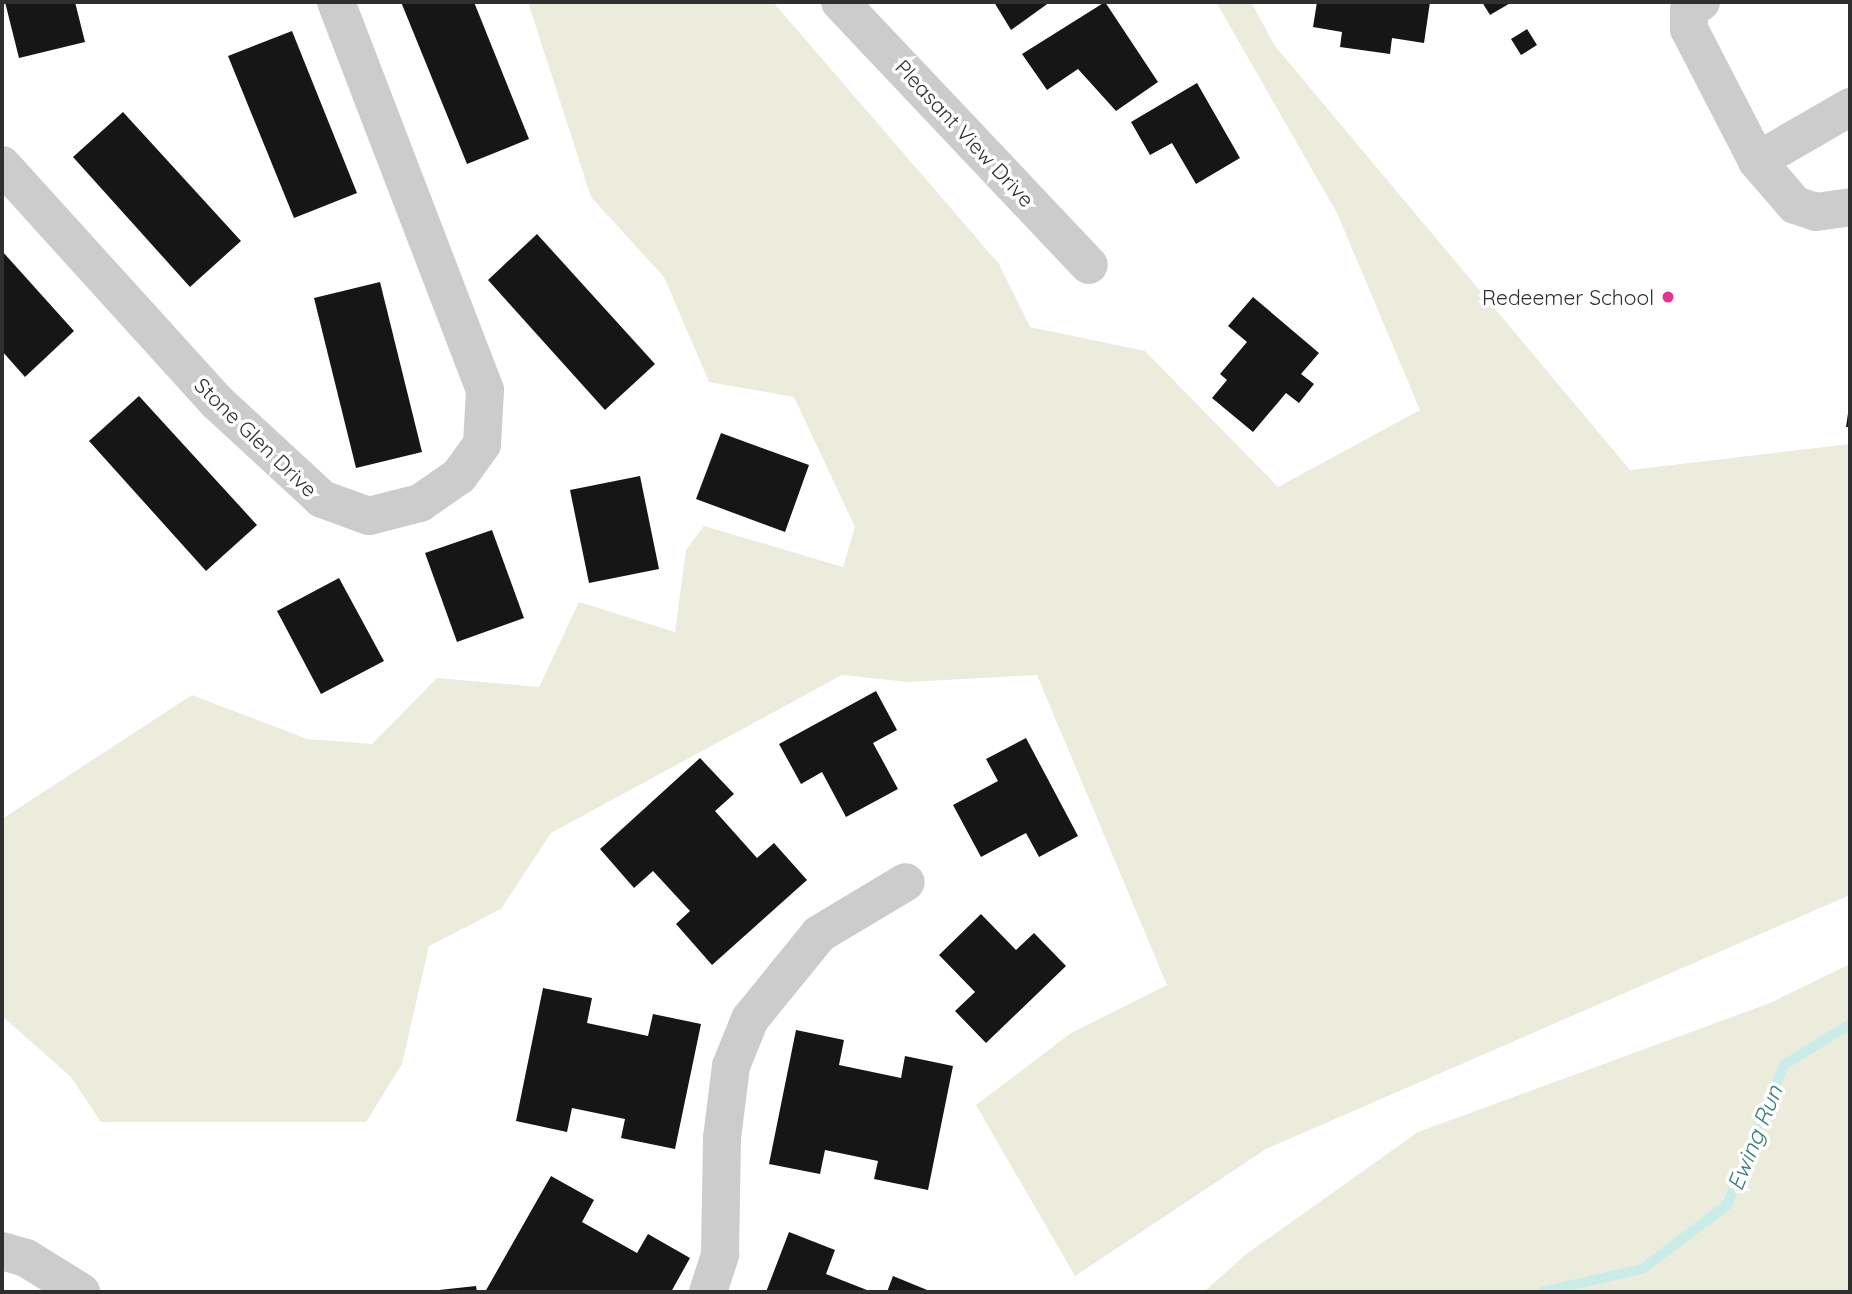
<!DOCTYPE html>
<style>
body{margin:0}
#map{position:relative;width:1852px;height:1294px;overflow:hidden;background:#fff;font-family:Quicksand,sans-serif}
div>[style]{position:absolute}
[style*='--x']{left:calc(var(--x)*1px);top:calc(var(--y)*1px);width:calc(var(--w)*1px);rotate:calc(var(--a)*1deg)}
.green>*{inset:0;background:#ececdd}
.stream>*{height:10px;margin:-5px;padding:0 5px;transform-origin:5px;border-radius:5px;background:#c9ece9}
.building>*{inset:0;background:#161616}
.minor>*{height:38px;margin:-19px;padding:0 19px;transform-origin:19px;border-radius:19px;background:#ccc}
.dots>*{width:19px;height:19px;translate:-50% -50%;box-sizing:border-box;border:4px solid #fff;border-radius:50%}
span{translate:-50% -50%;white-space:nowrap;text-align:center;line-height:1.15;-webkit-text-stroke:7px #fff;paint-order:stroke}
.street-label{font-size:21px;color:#2f2f2f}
.poi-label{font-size:21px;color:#2f2f2f}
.right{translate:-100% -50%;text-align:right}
.water-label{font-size:23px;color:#367e78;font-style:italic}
.frame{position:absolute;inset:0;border:4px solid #2f2f2f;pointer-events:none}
</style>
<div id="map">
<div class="green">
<i style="clip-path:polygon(528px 2px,773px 2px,999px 264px,1030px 327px,1145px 351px,1278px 487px,1420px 410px,1337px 213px,1216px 2px,1251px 2px,1275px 46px,1630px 470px,1850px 444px,1850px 895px,1266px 1149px,1075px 1276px,976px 1105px,1071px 1033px,1167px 985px,1037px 675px,908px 682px,842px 675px,551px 833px,501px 909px,429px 946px,402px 1064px,366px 1122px,101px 1122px,71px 1077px,2px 1016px,2px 819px,192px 695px,307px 739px,372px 744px,437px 678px,539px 687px,579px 602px,675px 632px,686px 550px,704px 526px,843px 567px,855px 527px,794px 397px,709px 382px,664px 277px,591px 197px)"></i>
<i style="clip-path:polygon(1850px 964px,1850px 1292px,1204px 1292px,1245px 1255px,1418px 1132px,1770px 1003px)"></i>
</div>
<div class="stream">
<i style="--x:1542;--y:1292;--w:103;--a:-13"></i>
<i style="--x:1642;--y:1269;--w:106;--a:-37"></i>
<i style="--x:1727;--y:1205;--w:151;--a:-67.8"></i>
<i style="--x:1784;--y:1065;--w:78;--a:-31.8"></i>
</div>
<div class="building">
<i style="clip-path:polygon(5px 2px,75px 2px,85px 42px,19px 58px)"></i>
<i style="clip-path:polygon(401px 2px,474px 2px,529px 139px,467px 164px)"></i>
<i style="clip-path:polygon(994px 2px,1050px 2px,1011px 30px)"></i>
<i style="clip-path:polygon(1105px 2px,1158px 82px,1116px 111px,1078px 69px,1047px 90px,1022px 54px)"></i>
<i style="clip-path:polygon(1317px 2px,1430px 2px,1424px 43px,1392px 38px,1390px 54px,1340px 47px,1342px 32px,1313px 27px)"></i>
<i style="clip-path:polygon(1482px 2px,1512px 2px,1490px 15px)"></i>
<i style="clip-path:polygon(1527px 29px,1537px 45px,1521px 55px,1511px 39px)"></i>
<i style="clip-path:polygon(292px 31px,357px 193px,294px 218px,228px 56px)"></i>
<i style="clip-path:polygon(1197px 83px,1240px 158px,1196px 184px,1172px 143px,1150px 155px,1131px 122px)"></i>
<i style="clip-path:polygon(123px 112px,241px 241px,190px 287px,73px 157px)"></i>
<i style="clip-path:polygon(537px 234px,655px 364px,605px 410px,488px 280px)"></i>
<i style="clip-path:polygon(2px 251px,74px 331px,25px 377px,2px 351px)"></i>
<i style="clip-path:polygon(380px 282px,422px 452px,356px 468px,314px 298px)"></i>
<i style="clip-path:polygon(1253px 297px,1319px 353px,1301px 374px,1314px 384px,1299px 403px,1286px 393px,1253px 432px,1212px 398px,1227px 380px,1220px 374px,1247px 342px,1228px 326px)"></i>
<i style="clip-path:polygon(139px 396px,257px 525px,206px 571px,89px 441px)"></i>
<i style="clip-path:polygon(1850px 400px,1850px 427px,1846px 427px)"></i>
<i style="clip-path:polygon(721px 433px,809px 465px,785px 532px,696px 499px)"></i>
<i style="clip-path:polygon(640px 476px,659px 569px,589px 583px,570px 490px)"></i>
<i style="clip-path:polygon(492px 530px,524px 618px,457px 642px,425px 553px)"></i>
<i style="clip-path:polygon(339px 578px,384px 661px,321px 694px,277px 611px)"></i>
<i style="clip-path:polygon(876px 691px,897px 730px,873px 743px,898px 789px,846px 817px,822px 772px,801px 784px,779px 744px)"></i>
<i style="clip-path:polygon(1026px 738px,1078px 836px,1039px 857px,1026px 833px,981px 857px,953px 805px,998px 781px,986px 759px)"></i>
<i style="clip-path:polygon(700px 758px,734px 794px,715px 811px,757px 858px,774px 843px,807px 880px,712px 965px,676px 924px,690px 911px,653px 871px,634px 888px,600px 849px)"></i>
<i style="clip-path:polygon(981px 914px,1016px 950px,1034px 933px,1066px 966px,986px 1043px,955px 1011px,975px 992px,939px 955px)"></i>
<i style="clip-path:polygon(543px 988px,592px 998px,587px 1023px,648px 1036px,653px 1014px,701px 1024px,675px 1149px,621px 1138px,625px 1119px,572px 1108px,567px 1132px,516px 1121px)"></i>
<i style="clip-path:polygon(796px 1030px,844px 1040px,839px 1065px,901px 1078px,905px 1056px,953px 1066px,928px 1190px,874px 1179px,878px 1161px,825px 1150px,820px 1174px,769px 1164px)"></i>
<i style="clip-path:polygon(551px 1176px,594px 1200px,582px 1222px,637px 1253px,648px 1234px,690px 1258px,671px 1292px,485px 1292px)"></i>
<i style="clip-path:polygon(789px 1232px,835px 1250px,826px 1274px,872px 1292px,766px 1292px)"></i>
<i style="clip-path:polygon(893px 1276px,932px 1292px,887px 1292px)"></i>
<i style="clip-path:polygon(476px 1286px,477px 1292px,439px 1292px,439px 1290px)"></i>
</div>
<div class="minor">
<i style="--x:840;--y:2;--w:362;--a:46.6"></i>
<i style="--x:1701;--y:2;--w:14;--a:146"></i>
<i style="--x:1689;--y:10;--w:19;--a:90"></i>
<i style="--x:1689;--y:29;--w:148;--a:62.7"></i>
<i style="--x:1757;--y:161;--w:108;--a:-30.1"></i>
<i style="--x:1757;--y:161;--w:58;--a:49.2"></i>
<i style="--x:1795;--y:205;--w:22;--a:18"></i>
<i style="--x:1816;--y:212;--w:34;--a:-8"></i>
<i style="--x:2;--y:165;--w:320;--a:47.8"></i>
<i style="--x:217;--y:402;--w:143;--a:42.7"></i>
<i style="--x:322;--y:499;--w:50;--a:19.9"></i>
<i style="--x:369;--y:516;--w:53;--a:-14.3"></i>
<i style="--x:420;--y:503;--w:47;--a:-34.7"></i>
<i style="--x:459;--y:476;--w:39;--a:-54"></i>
<i style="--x:482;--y:444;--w:54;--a:-86.8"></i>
<i style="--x:485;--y:390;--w:416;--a:-111"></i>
<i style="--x:2;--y:1251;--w:25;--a:16"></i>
<i style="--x:26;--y:1258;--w:65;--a:31.7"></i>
<i style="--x:708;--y:1292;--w:40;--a:-72"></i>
<i style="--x:720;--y:1254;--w:116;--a:-89"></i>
<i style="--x:722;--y:1138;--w:73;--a:-82.9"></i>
<i style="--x:731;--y:1066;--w:51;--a:-68"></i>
<i style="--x:750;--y:1019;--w:109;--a:-50.9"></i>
<i style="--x:819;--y:934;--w:101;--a:-30.9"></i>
</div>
<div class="dots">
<i style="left:1668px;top:297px;background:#e43394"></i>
</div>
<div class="street-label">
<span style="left:965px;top:133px;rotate:47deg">Pleasant View Drive</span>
<span style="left:256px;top:437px;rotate:44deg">Stone Glen Drive</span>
</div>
<div class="poi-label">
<span class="right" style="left:1654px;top:297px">Redeemer School</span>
</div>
<div class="water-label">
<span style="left:1755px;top:1138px;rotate:-68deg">Ewing Run</span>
</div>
<div class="frame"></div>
</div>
